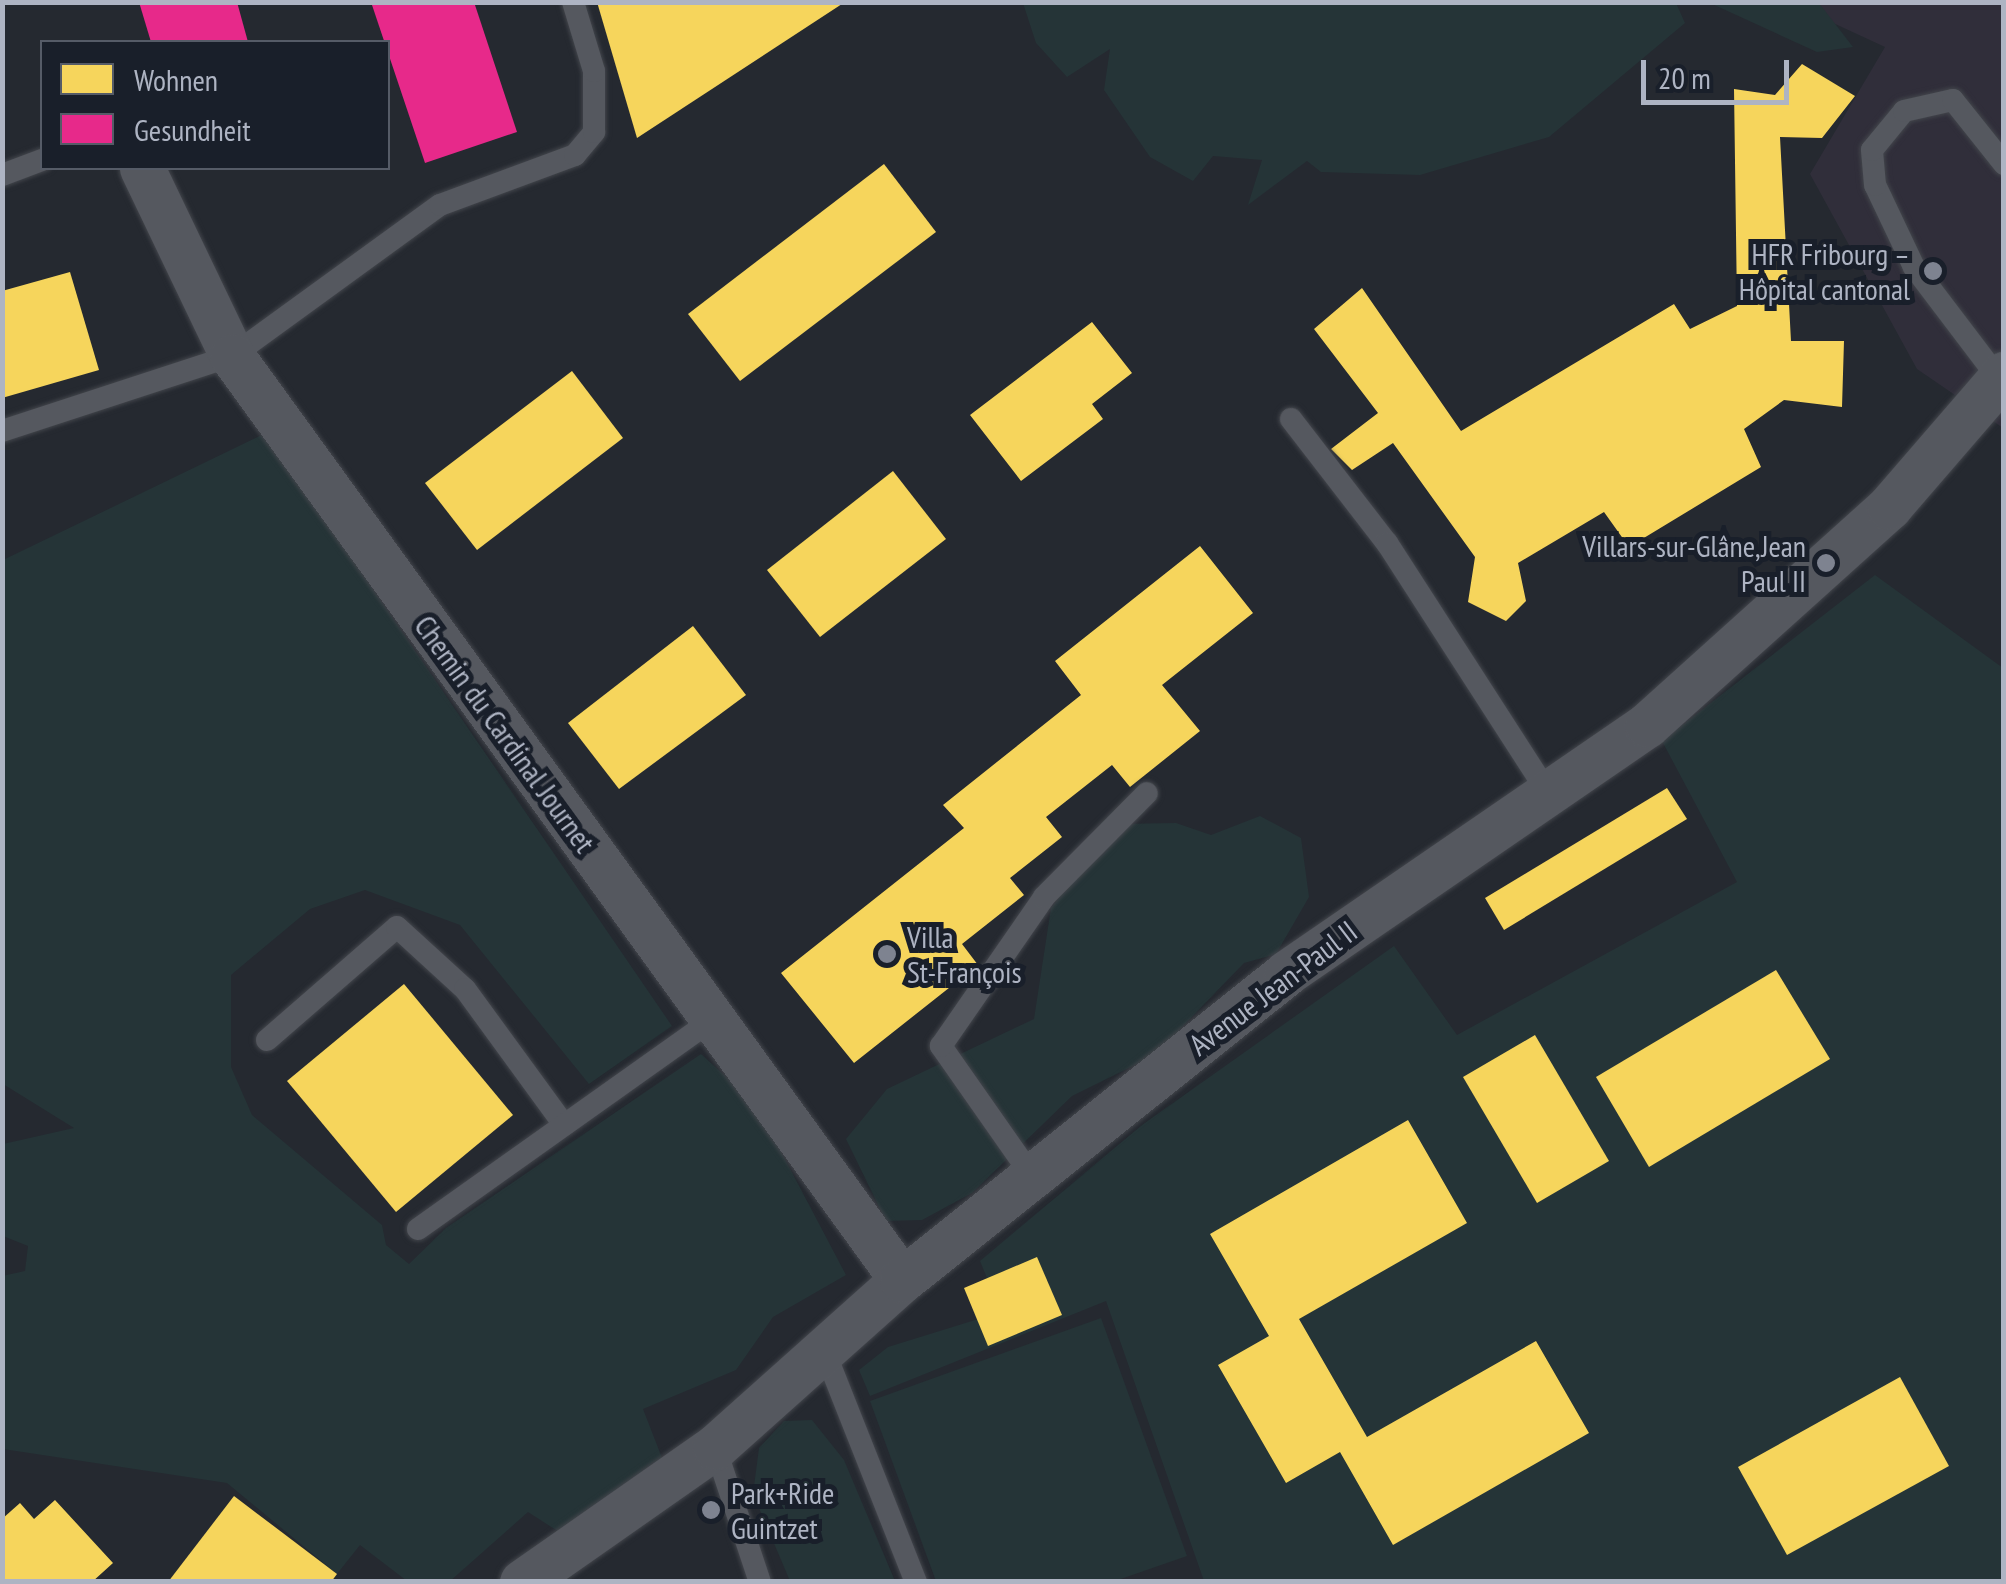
<!DOCTYPE html>
<meta charset="utf-8">
<style>
body{margin:0}
#map{position:relative;width:2006px;height:1584px;overflow:hidden;background:#252930;font-family:"PT Sans Narrow",sans-serif}
div>[style]{position:absolute}
[style*='--x']{left:calc(var(--x)*1px);top:calc(var(--y)*1px);width:calc(var(--w)*1px);rotate:calc(var(--a)*1deg)}
.medical>*{inset:0;background:#302e3a}
.green>*{inset:0;background:#253437}
.homes>*{inset:0;background:#f6d55c}
.health>*{inset:0;background:#e7298a}
.roads{filter:drop-shadow(0 0 2px #42454b) drop-shadow(0 0 2px #42454b)}
.service>*{height:22px;margin:-11px;padding:0 11px;transform-origin:11px;border-radius:11px;background:#55585f}
.minor>*{height:45px;margin:-22.5px;padding:0 22.5px;transform-origin:22.5px;border-radius:22.5px;background:#55585f}
.dots>*{width:28px;height:28px;translate:-50% -50%;box-sizing:border-box;border:5px solid #191f2a;border-radius:50%}
span{translate:-50% -50%;white-space:nowrap;text-align:center;line-height:1.15;-webkit-text-stroke:10px #191f2a;paint-order:stroke}
.poi-label{font-size:30px;color:#aeb4c3}
.right{translate:-100% -50%;text-align:right}
.left{translate:0 -50%;text-align:left}
.street-label{font-size:30px;color:#aeb4c3}
.frame{position:absolute;inset:0;border:5px solid #aeb4c3;pointer-events:none}
.legend{position:absolute;left:40px;top:40px;width:350px;height:130px;box-sizing:border-box;background:#191f2a;border:2px solid #555b67;margin:0;padding:12px 18px;list-style:none;font-size:30px;color:#aeb4c3}
.legend li{display:flex;align-items:center;gap:20px;height:50px}
.legend b{width:50px;border:2px solid #555b67}
.scale{position:absolute;left:1641px;top:60px;width:148px;height:45px;box-sizing:border-box;border:5px solid #aeb4c3;border-top:0;padding-left:12px;font-size:30px;line-height:35px;white-space:nowrap;color:#aeb4c3;-webkit-text-stroke:8px #191f2a;paint-order:stroke}
</style>
<div id="map">
<div class="medical">
<i style="clip-path:polygon(1790px 3px,2003px 3px,2003px 428px,1917px 369px,1810px 174px,1885px 47px)"></i>
</div>
<div class="green">
<i style="clip-path:polygon(1676px 3px,1685px 23px,1549px 137px,1420px 175px,1321px 172px,1307px 161px,1248px 205px,1262px 160px,1213px 156px,1193px 181px,1150px 157px,1104px 90px,1110px 49px,1067px 77px,1036px 43px,1023px 3px)"></i>
<i style="clip-path:polygon(1710px 3px,1819px 3px,1853px 47px,1817px 52px)"></i>
<i style="clip-path:polygon(266px 433px,672px 1026px,589px 1084px,460px 925px,365px 890px,310px 909px,231px 975px,231px 1067px,252px 1115px,382px 1225px,386px 1245px,409px 1264px,446px 1228px,701px 1054px,756px 1104px,846px 1275px,773px 1317px,736px 1370px,643px 1409px,671px 1481px,570px 1539px,528px 1512px,449px 1582px,407px 1581px,360px 1545px,337px 1574px,227px 1483px,3px 1449px,2px 1276px,25px 1271px,28px 1246px,3px 1236px,3px 1144px,74px 1128px,3px 1084px,3px 560px)"></i>
<i style="clip-path:polygon(1875px 575px,2003px 668px,2003px 1581px,1204px 1581px,1106px 1301px,870px 1396px,859px 1370px,888px 1347px,1001px 1312px,980px 1261px,1142px 1125px,1394px 946px,1457px 1035px,1737px 882px,1662px 741px)"></i>
<i style="clip-path:polygon(1260px 816px,1301px 838px,1309px 897px,1276px 954px,1244px 963px,1155px 1055px,1072px 1096px,972px 1193px,922px 1220px,886px 1221px,846px 1139px,887px 1089px,1034px 1019px,1051px 908px,1117px 824px,1176px 823px,1211px 835px)"></i>
<i style="clip-path:polygon(1101px 1318px,1187px 1556px,1115px 1581px,936px 1581px,870px 1401px)"></i>
<i style="clip-path:polygon(812px 1420px,844px 1460px,895px 1581px,790px 1581px,753px 1494px,759px 1448px,784px 1421px)"></i>
</div>
<div class="homes">
<i style="clip-path:polygon(597px 2px,845px 2px,637px 138px)"></i>
<i style="clip-path:polygon(1802px 64px,1855px 96px,1822px 138px,1780px 137px,1791px 341px,1844px 341px,1842px 407px,1784px 400px,1744px 429px,1761px 467px,1629px 547px,1604px 512px,1518px 563px,1526px 601px,1506px 621px,1468px 602px,1475px 557px,1393px 443px,1352px 470px,1331px 449px,1378px 413px,1314px 329px,1362px 288px,1461px 431px,1674px 304px,1690px 329px,1737px 306px,1734px 89px,1775px 95px)"></i>
<i style="clip-path:polygon(884px 164px,936px 232px,740px 381px,688px 314px)"></i>
<i style="clip-path:polygon(70px 272px,99px 370px,2px 398px,2px 291px)"></i>
<i style="clip-path:polygon(1092px 322px,1132px 373px,1092px 404px,1103px 419px,1021px 481px,970px 415px)"></i>
<i style="clip-path:polygon(572px 371px,623px 438px,477px 550px,425px 483px)"></i>
<i style="clip-path:polygon(893px 471px,946px 539px,820px 637px,767px 570px)"></i>
<i style="clip-path:polygon(1200px 546px,1253px 613px,1162px 685px,1200px 731px,1130px 787px,1112px 765px,1046px 817px,1062px 837px,1010px 878px,1024px 895px,962px 944px,978px 965px,854px 1063px,781px 973px,964px 828px,943px 805px,1081px 695px,1055px 661px)"></i>
<i style="clip-path:polygon(693px 626px,746px 695px,619px 789px,568px 723px)"></i>
<i style="clip-path:polygon(1667px 788px,1687px 819px,1504px 930px,1485px 898px)"></i>
<i style="clip-path:polygon(1776px 970px,1830px 1059px,1649px 1167px,1596px 1077px)"></i>
<i style="clip-path:polygon(404px 984px,513px 1115px,396px 1212px,287px 1081px)"></i>
<i style="clip-path:polygon(1535px 1035px,1609px 1161px,1537px 1203px,1463px 1077px)"></i>
<i style="clip-path:polygon(1408px 1120px,1467px 1223px,1299px 1319px,1367px 1437px,1536px 1341px,1589px 1433px,1393px 1545px,1340px 1452px,1286px 1483px,1218px 1365px,1269px 1336px,1210px 1234px)"></i>
<i style="clip-path:polygon(1037px 1257px,1062px 1315px,988px 1346px,964px 1288px)"></i>
<i style="clip-path:polygon(1900px 1377px,1949px 1466px,1787px 1555px,1738px 1467px)"></i>
<i style="clip-path:polygon(234px 1496px,337px 1574px,331px 1582px,168px 1582px)"></i>
<i style="clip-path:polygon(55px 1500px,113px 1563px,92px 1582px,2px 1582px,2px 1519px,20px 1503px,34px 1519px)"></i>
</div>
<div class="health">
<i style="clip-path:polygon(139px 2px,237px 2px,248px 42px,151px 42px)"></i>
<i style="clip-path:polygon(371px 2px,474px 2px,517px 132px,425px 163px)"></i>
</div>
<div class="roads">
<div class="service">
<i style="--x:2;--y:175;--w:43;--a:-20.6"></i>
<i style="--x:1999;--y:379;--w:141;--a:-127.2"></i>
<i style="--x:1914;--y:267;--w:91;--a:-115.4"></i>
<i style="--x:1875;--y:185;--w:35;--a:-95"></i>
<i style="--x:1872;--y:150;--w:50;--a:-50.6"></i>
<i style="--x:1904;--y:111;--w:50;--a:-12.7"></i>
<i style="--x:1953;--y:100;--w:82;--a:51.4"></i>
<i style="--x:1291;--y:419;--w:157;--a:52.3"></i>
<i style="--x:1387;--y:543;--w:297;--a:57.2"></i>
<i style="--x:2;--y:431;--w:242;--a:-18.1"></i>
<i style="--x:232;--y:356;--w:257;--a:-36"></i>
<i style="--x:440;--y:205;--w:144;--a:-20.3"></i>
<i style="--x:575;--y:155;--w:30;--a:-50"></i>
<i style="--x:594;--y:132;--w:61;--a:-90"></i>
<i style="--x:594;--y:71;--w:72;--a:-106.9"></i>
<i style="--x:267;--y:1040;--w:172;--a:-41"></i>
<i style="--x:397;--y:927;--w:92;--a:42.4"></i>
<i style="--x:465;--y:989;--w:168;--a:53.9"></i>
<i style="--x:1032;--y:1176;--w:159;--a:-125"></i>
<i style="--x:941;--y:1046;--w:181;--a:-55.3"></i>
<i style="--x:1044;--y:897;--w:146;--a:-45.3"></i>
<i style="--x:418;--y:1229;--w:361;--a:-35.4"></i>
<i style="--x:824;--y:1350;--w:250;--a:68.4"></i>
<i style="--x:715;--y:1447;--w:142;--a:71.6"></i>
</div>
<div class="minor">
<i style="--x:142;--y:168;--w:208;--a:64.4"></i>
<i style="--x:232;--y:356;--w:1141;--a:54.05"></i>
<i style="--x:522;--y:1582;--w:236;--a:-35"></i>
<i style="--x:715;--y:1447;--w:251;--a:-41.8"></i>
<i style="--x:902;--y:1280;--w:492;--a:-38.6"></i>
<i style="--x:1286;--y:973;--w:438;--a:-34.5"></i>
<i style="--x:1647;--y:725;--w:326;--a:-42"></i>
<i style="--x:1889;--y:507;--w:176;--a:-49.2"></i>
</div>
</div>
<div class="dots">
<i style="left:1933px;top:271px;background:#7e8390"></i>
<i style="left:1826px;top:563px;background:#7e8390"></i>
<i style="left:887px;top:954px;background:#7e8390"></i>
<i style="left:711px;top:1510px;background:#7e8390"></i>
</div>
<div class="poi-label">
<span class="right" style="left:1910px;top:271px">HFR Fribourg –<br>Hôpital cantonal</span>
<span class="right" style="left:1806px;top:563px">Villars-sur-Glâne,Jean<br>Paul II</span>
<span class="left" style="left:907px;top:954px">Villa<br>St-François</span>
<span class="left" style="left:731px;top:1510px">Park+Ride<br>Guintzet</span>
</div>
<div class="street-label">
<span style="left:505px;top:734px;rotate:54deg">Chemin du Cardinal Journet</span>
<span style="left:1273px;top:988px;rotate:-37deg">Avenue Jean-Paul II</span>
</div>
<div class="frame"></div>
<ul class="legend">
<li><b style="height:28px;background:#f6d55c"></b>Wohnen</li>
<li><b style="height:28px;background:#e7298a"></b>Gesundheit</li>
</ul>
<div class="scale">20 m</div>
</div>
